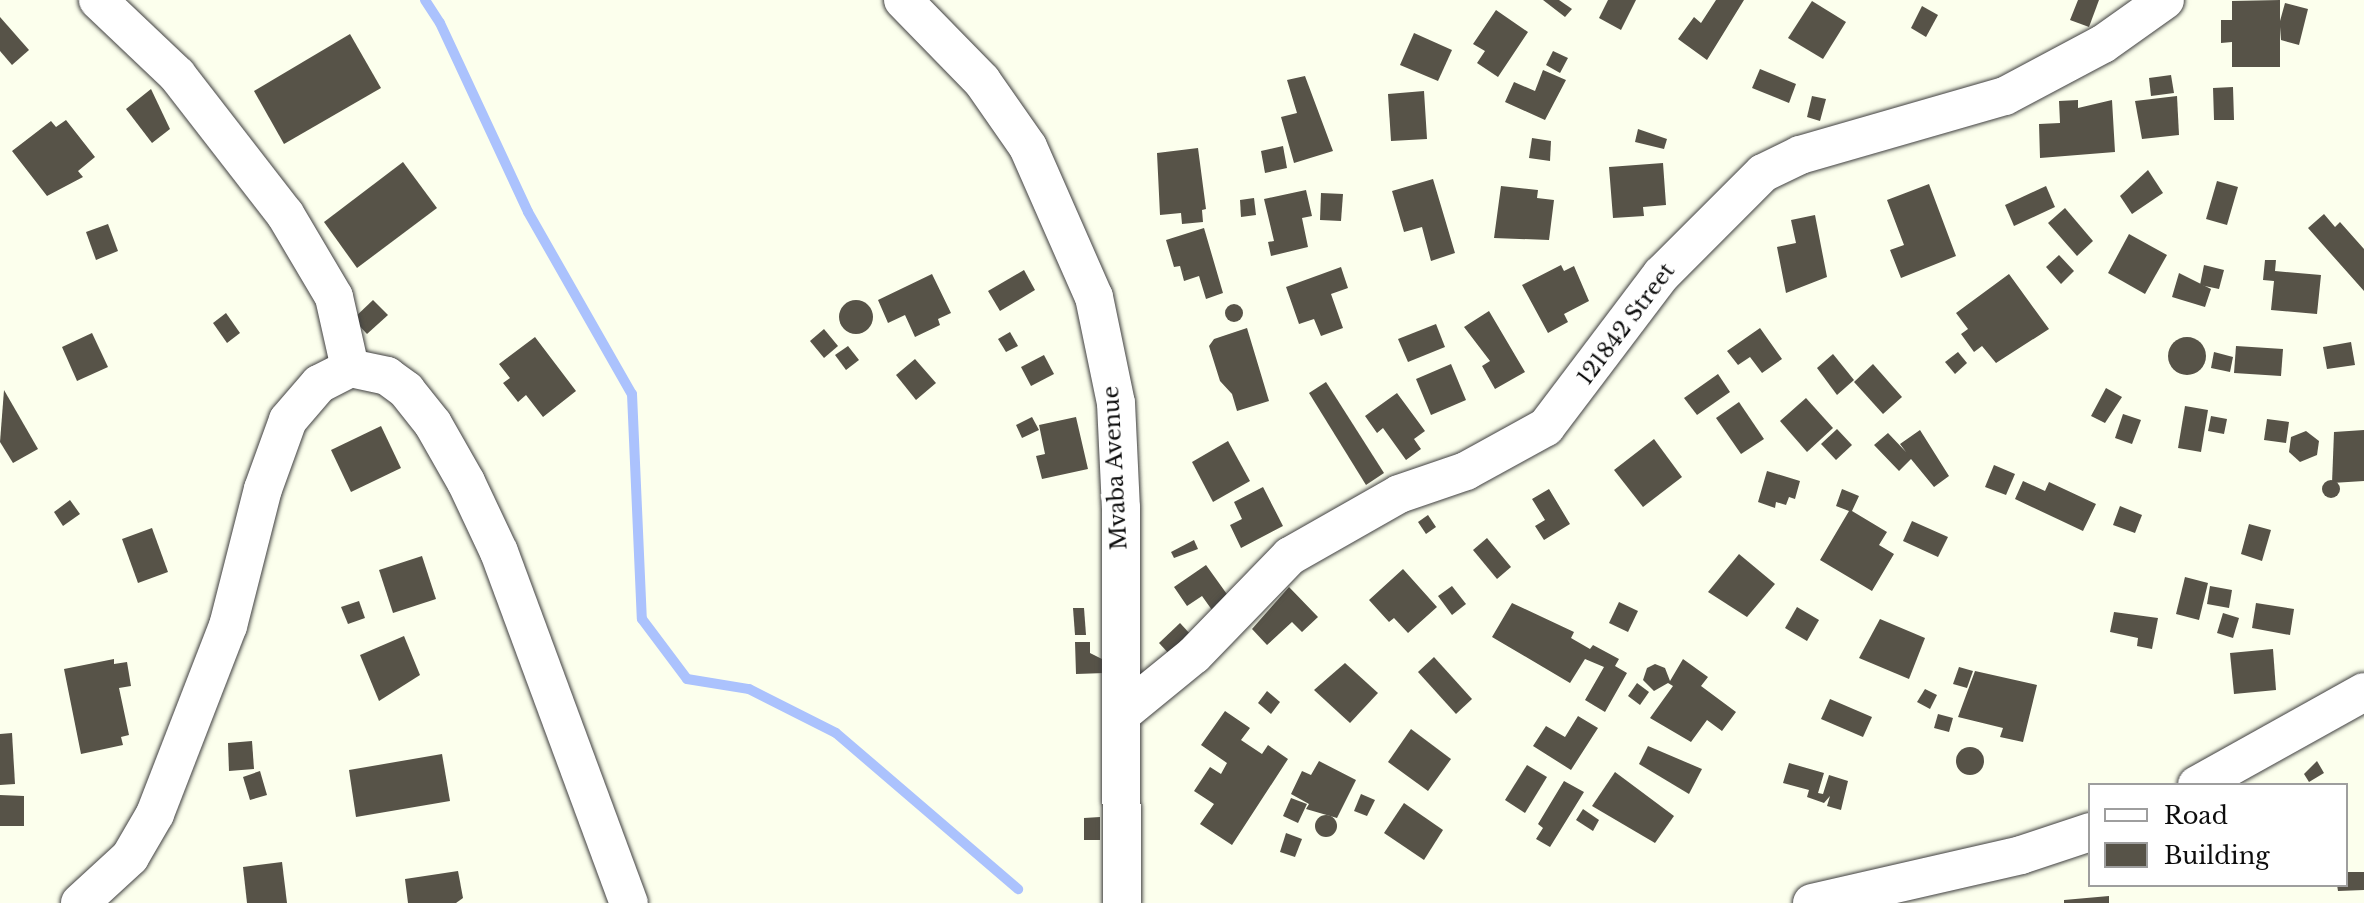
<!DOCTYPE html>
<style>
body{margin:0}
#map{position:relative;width:2364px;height:903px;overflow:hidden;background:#fcffed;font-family:"Libre Baskerville",serif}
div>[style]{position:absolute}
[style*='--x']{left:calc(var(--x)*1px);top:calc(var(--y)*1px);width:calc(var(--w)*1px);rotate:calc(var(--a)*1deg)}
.stream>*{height:10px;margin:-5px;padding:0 5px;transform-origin:5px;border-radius:5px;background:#abc2fd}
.building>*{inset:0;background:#575348}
.round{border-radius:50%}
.roads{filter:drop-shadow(0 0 2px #404040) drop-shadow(0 0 2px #404040)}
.minor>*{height:38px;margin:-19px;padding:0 19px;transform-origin:19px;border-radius:19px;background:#fff}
span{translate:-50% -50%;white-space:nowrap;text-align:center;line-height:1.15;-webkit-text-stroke:8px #fff;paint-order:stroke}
.street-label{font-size:22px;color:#0d0d0d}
.legend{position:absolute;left:2088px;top:783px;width:260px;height:104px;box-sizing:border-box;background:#fff;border:2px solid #9e9e9e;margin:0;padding:10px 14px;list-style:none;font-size:24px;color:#0d0d0d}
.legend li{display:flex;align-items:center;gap:16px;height:40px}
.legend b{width:40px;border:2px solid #9e9e9e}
</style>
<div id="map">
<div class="stream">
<i style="--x:425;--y:0;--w:27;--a:57"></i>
<i style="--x:440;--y:23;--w:208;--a:65"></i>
<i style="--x:528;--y:212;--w:210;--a:60.3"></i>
<i style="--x:632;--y:394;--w:225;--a:87.5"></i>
<i style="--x:642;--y:619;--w:75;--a:53.1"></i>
<i style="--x:687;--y:679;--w:63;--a:9.2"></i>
<i style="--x:749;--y:689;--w:97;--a:26.8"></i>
<i style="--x:836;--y:733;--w:240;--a:40.6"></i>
</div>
<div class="building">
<i style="clip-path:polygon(1543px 0,1559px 0,1572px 9px,1565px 17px)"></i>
<i style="clip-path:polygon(1608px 0,1636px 0,1621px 30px,1599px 18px)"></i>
<i style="clip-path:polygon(1716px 0,1744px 0,1707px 60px,1678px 39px,1694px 17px,1701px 23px)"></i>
<i style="clip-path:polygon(2078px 0,2099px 0,2089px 27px,2070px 20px)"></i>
<i style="clip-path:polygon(2280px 0,2280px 21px,2285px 3px,2308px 9px,2299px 45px,2281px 40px,2280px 27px,2280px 67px,2232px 67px,2232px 42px,2221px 43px,2221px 20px,2232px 20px,2232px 1px)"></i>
<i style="clip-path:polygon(1812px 1px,1846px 22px,1823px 59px,1788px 38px)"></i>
<i style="clip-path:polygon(1922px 6px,1938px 15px,1926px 37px,1911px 28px)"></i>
<i style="clip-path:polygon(1496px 10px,1528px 32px,1498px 77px,1477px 63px,1485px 51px,1473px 44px)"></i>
<i style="clip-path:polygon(0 17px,29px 50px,12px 65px,0 51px)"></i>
<i style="clip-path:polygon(1414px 33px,1452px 50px,1438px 81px,1400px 65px)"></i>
<i style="clip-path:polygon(350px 34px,381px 88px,284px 144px,254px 91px)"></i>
<i style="clip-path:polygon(1553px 51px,1568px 58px,1560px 73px,1546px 65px)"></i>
<i style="clip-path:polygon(1760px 69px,1796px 84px,1789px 103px,1752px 88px)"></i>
<i style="clip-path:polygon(1543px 70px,1566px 80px,1545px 120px,1505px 102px,1514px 82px,1535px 91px)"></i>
<i style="clip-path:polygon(2171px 75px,2174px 93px,2151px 96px,2149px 78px)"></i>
<i style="clip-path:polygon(1305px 76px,1333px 151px,1294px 163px,1281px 117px,1297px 113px,1287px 80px)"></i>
<i style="clip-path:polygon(2233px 87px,2234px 120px,2214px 120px,2213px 88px)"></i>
<i style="clip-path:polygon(151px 89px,170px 129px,152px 143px,126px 109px)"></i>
<i style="clip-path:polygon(1424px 91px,1427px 139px,1391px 141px,1388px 94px)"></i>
<i style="clip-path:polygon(1812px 96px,1826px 99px,1820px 121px,1807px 117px)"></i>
<i style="clip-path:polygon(2177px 96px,2179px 135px,2142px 139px,2135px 101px)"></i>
<i style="clip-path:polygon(2078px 100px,2078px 108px,2112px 100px,2115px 152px,2040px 158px,2039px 124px,2060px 123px,2059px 101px)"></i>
<i style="clip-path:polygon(66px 120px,95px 157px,78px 171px,83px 177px,47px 196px,12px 151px,51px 121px,56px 127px)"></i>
<i style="clip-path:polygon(1638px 129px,1667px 139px,1664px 149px,1635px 142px)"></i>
<i style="clip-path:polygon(1532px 138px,1551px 141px,1550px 161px,1529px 158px)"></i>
<i style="clip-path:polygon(1283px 146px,1287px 168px,1265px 173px,1261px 151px)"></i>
<i style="clip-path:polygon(1198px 148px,1206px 209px,1202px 210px,1203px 222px,1182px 224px,1181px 213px,1160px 215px,1157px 153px)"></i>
<i style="clip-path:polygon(403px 162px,437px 208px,357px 268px,324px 222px)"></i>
<i style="clip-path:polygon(1663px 163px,1666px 205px,1643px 207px,1644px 216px,1613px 218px,1609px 167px)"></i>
<i style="clip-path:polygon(2148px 170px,2163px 193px,2132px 214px,2120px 196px)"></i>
<i style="clip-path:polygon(1433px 179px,1455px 253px,1431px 261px,1422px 227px,1404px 232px,1392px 191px)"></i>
<i style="clip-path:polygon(2217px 181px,2238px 187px,2227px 225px,2206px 219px)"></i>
<i style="clip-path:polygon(1929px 184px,1956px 256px,1901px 278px,1890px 250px,1904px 245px,1887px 200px)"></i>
<i style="clip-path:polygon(1501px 186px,1538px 190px,1537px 198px,1554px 200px,1549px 240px,1494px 238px)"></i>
<i style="clip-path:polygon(2046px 186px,2055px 207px,2014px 226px,2005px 205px)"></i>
<i style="clip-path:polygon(1306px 190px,1312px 216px,1302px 218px,1308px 247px,1271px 256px,1268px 242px,1274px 241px,1264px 199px)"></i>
<i style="clip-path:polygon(1321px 193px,1343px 194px,1341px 221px,1320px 220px)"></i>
<i style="clip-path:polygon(1254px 198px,1256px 215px,1241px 217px,1240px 200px)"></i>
<i style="clip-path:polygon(2065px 208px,2093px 241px,2077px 256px,2048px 223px)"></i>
<i style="clip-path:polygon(2324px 214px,2335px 227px,2340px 222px,2364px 249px,2364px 291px,2308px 228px)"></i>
<i style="clip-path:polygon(1815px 215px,1827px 277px,1786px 293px,1777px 247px,1796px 243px,1791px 220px)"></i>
<i style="clip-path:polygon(108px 224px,118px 251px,96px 260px,86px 232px)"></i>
<i style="clip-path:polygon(1204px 228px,1223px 293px,1206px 299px,1199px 276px,1184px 281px,1180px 266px,1174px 267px,1166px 240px)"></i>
<i style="clip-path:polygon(2129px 234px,2167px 255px,2145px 294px,2108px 273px)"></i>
<i style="clip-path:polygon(2059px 255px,2074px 271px,2061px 284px,2046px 267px)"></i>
<i style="clip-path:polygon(2265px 260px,2276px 260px,2275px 271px,2321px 275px,2317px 314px,2271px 310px,2274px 281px,2263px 280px)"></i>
<i style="clip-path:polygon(1561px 265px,1564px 271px,1574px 266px,1589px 301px,1564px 314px,1568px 322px,1548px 333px,1522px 285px)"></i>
<i style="clip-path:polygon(2204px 265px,2224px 270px,2219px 289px,2200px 285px)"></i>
<i style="clip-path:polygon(1341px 267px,1348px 288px,1331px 294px,1343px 328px,1321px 336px,1314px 319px,1299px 324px,1286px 287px)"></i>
<i style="clip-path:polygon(1024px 270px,1035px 290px,1000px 311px,988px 291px)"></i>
<i style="clip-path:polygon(2179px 273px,2211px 289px,2205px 307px,2172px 297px)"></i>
<i style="clip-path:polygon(932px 274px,951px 313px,938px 319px,940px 325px,915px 337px,905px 315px,888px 323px,878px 300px)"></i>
<i style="clip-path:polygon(2009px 274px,2049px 329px,1996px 363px,1982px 346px,1974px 352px,1961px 334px,1968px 329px,1956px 313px)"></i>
<i style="clip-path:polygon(373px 300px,388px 315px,367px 334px,353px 319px)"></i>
<i class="round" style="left:839px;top:300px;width:34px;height:34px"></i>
<i class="round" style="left:1225px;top:304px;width:18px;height:18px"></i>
<i style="clip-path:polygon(1489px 311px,1525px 372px,1495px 389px,1482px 366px,1490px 361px,1464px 327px)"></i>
<i style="clip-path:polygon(226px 313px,240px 333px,227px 343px,213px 323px)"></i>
<i style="clip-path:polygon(1436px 324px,1445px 347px,1408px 362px,1398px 339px)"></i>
<i style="clip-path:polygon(1247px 328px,1269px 401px,1237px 411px,1232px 394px,1220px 381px,1209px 346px,1214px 339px)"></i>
<i style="clip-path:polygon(1760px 328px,1782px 359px,1762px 373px,1750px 357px,1738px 365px,1727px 351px)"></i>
<i style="clip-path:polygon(824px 329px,838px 346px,824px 358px,810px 341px)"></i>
<i style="clip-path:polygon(1010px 332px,1018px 346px,1006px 352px,998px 339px)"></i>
<i style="clip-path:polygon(92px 333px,108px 367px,77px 381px,62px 347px)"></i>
<i style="clip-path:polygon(535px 337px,576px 391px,543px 417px,526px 395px,518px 402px,503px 383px,510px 378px,499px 364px)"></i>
<i class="round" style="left:2168px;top:337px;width:38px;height:38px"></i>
<i style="clip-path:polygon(2351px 342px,2355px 365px,2327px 369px,2323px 347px)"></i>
<i style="clip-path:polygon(848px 346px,859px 360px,846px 370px,835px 355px)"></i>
<i style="clip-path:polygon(2236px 346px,2283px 349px,2281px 376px,2234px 373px)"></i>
<i style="clip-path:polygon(1958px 352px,1967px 363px,1955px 374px,1945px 362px)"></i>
<i style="clip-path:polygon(2214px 352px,2233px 357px,2230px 372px,2211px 368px)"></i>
<i style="clip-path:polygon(1833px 354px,1854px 380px,1837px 395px,1817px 368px)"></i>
<i style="clip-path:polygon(1044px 355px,1054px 374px,1031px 386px,1021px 367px)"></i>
<i style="clip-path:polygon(915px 359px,936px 383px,916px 400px,896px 375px)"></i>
<i style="clip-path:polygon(1451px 364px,1466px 400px,1431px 415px,1416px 379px)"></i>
<i style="clip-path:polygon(1873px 364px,1902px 397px,1883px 414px,1854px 382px)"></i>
<i style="clip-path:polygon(1718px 374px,1730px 392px,1697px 415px,1684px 398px)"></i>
<i style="clip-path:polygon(1326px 382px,1384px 473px,1366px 485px,1309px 393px)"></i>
<i style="clip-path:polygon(2106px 388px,2122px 397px,2105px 423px,2091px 416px)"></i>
<i style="clip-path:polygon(4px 390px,38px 449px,13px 463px,0 442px)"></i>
<i style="clip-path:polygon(1397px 393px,1425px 431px,1414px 439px,1421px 449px,1406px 460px,1383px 428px,1377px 433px,1365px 416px)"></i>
<i style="clip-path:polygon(1806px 398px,1833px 428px,1807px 452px,1780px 421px)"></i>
<i style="clip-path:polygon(1739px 402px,1764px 439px,1741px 454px,1716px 418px)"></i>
<i style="clip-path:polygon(2185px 406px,2208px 410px,2201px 452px,2178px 448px)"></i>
<i style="clip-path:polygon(2123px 414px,2141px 420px,2132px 444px,2115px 438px)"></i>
<i style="clip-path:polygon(2211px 416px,2227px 419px,2224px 434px,2208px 431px)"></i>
<i style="clip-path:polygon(1032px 417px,1039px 430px,1022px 438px,1016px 425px)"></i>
<i style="clip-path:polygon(1076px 417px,1088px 469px,1042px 479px,1036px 456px,1045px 454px,1039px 425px)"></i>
<i style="clip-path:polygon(2267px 419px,2289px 422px,2286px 443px,2264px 440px)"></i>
<i style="clip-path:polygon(381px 426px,401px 468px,351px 492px,331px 450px)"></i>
<i style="clip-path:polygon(1837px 429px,1852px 445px,1836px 460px,1821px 444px)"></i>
<i style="clip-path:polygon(1920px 430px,1949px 476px,1934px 487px,1911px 459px,1899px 471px,1874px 445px,1888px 433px,1906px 452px,1900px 444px)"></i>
<i style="clip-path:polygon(2364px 430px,2364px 481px,2332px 483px,2334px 432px)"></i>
<i style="clip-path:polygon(2306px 431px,2319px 441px,2317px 455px,2300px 462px,2289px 452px,2291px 437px)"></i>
<i style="clip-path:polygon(1654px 439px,1682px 477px,1643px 507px,1614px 470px)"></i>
<i style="clip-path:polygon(1228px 441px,1250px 481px,1213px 502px,1192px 462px)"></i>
<i style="clip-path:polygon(1994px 465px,2015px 474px,2006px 495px,1985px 487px)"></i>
<i style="clip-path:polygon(1767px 471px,1800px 481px,1795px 499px,1789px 497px,1786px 505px,1776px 502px,1775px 508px,1758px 502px)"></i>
<i class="round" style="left:2322px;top:480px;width:18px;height:18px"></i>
<i style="clip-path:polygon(2023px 481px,2045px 491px,2049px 482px,2096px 504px,2083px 531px,2015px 499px)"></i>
<i style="clip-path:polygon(1263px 487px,1283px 526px,1241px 548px,1230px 525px,1242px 519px,1234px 502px)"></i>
<i style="clip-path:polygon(1549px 489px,1570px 524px,1544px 540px,1535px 526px,1545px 520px,1532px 499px)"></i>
<i style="clip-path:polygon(1842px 489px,1859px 496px,1852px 511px,1887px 532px,1879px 545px,1894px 554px,1872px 591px,1820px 560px,1849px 511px,1836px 506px)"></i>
<i style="clip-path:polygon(70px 500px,80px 514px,63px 526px,54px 512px)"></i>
<i style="clip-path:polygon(2120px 506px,2142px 515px,2135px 533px,2113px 525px)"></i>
<i style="clip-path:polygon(1428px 515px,1436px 527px,1426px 534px,1418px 522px)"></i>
<i style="clip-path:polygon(1912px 521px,1948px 537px,1938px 557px,1903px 541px)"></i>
<i style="clip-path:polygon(2249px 524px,2271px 530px,2262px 561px,2241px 554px)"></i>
<i style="clip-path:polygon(152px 528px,168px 572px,138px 583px,122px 539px)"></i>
<i style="clip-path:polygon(1487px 538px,1511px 567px,1497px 579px,1473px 550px)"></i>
<i style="clip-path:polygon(1194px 540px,1198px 549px,1174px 558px,1171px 552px)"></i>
<i style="clip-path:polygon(1739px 554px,1775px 584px,1747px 617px,1708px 592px)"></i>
<i style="clip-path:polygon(422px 556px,436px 599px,393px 613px,379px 570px)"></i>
<i style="clip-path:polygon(1206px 565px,1229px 597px,1212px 610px,1202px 596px,1187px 606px,1174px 587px)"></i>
<i style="clip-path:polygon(1403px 569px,1437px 607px,1408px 633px,1394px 618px,1389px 622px,1369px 600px)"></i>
<i style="clip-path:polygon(2185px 577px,2208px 583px,2199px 620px,2176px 614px)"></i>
<i style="clip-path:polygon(1452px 586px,1466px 604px,1452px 615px,1438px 596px)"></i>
<i style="clip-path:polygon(2210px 586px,2232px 590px,2229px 608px,2207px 604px)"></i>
<i style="clip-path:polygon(1289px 587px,1318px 617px,1302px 632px,1292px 622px,1267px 645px,1252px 629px)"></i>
<i style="clip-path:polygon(359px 601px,365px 618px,348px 624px,341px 607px)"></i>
<i style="clip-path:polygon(1619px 602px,1638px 611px,1628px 632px,1609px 623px)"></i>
<i style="clip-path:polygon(1512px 603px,1574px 632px,1571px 638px,1590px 649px,1593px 645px,1619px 659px,1615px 666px,1627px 673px,1605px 712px,1585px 700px,1604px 667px,1585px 659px,1570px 683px,1492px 637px)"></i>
<i style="clip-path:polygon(2256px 603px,2294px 609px,2290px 635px,2252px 628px)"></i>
<i style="clip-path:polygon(1797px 607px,1819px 620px,1807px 641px,1785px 628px)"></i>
<i style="clip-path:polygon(1073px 608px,1084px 608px,1086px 635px,1075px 635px)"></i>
<i style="clip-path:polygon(2114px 612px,2158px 618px,2152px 649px,2137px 646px,2138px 638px,2110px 632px)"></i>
<i style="clip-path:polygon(2223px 613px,2239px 618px,2233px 638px,2217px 633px)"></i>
<i style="clip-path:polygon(1880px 619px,1925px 638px,1909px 679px,1859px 658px)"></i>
<i style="clip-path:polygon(1180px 623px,1192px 636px,1171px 656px,1159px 643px)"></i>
<i style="clip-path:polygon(404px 636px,420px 675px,379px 701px,360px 655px)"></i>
<i style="clip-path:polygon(1075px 642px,1090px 642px,1090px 653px,1104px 660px,1105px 673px,1076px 674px)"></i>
<i style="clip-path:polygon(2273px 649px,2276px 690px,2234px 694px,2230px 653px)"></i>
<i style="clip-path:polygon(1434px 657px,1472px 699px,1456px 714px,1418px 672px)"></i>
<i style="clip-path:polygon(114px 659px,114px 664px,127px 662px,131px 686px,119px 688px,129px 735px,121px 737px,123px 745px,81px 754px,64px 669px)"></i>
<i style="clip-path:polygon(1683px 659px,1708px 677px,1701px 686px,1736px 712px,1722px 731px,1707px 720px,1691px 742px,1650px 718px,1673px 686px,1668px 683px,1654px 691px,1643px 680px,1647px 668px,1655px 664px,1665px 668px,1670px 681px)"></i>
<i style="clip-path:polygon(1345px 663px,1378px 693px,1350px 723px,1314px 690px)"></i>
<i style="clip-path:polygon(1959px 667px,1973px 671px,1967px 688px,1953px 684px)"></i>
<i style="clip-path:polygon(1975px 671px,2037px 685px,2023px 742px,2000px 737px,2003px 728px,1958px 717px)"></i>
<i style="clip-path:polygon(1637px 683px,1649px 692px,1640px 705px,1628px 696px)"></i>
<i style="clip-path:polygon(1925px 689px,1937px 695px,1930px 709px,1917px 702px)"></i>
<i style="clip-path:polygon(1267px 691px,1280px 702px,1271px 714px,1258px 703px)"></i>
<i style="clip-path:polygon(1830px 699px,1872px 717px,1863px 737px,1821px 719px)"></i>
<i style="clip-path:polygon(1225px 711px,1250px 728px,1241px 740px,1262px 754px,1268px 745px,1288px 759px,1232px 845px,1200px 824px,1214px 804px,1194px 791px,1210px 767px,1221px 774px,1227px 763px,1201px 745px)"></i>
<i style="clip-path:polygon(1938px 714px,1953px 718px,1949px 732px,1934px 728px)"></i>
<i style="clip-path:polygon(1578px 716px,1598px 728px,1571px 770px,1533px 746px,1546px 726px,1565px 737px)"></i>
<i style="clip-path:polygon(1411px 729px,1451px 759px,1428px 791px,1388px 762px)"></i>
<i style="clip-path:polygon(12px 733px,15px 784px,0 785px,0 734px)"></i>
<i style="clip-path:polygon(252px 741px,254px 769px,229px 771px,228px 743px)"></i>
<i style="clip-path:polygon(1648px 746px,1702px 769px,1689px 794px,1639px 764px)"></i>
<i class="round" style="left:1956px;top:747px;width:28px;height:28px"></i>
<i style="clip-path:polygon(442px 754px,450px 801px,356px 817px,349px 770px)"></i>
<i style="clip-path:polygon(1319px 761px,1356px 780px,1337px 818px,1306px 809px,1309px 804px,1291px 794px,1302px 771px,1311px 775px)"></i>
<i style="clip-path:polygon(2317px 761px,2324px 773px,2309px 782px,2304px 774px)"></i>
<i style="clip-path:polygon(1789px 763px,1824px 773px,1818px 793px,1823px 794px,1829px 775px,1848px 781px,1841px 810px,1827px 806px,1830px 796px,1824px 803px,1807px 797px,1809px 790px,1783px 783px)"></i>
<i style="clip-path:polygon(1527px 765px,1547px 777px,1525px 813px,1505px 800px)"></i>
<i style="clip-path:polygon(260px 771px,267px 795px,250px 800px,243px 777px)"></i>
<i style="clip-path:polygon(1615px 772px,1674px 816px,1655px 843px,1592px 806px)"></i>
<i style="clip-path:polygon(1564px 781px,1584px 792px,1550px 847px,1536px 839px,1543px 828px,1538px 824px)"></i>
<i style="clip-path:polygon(1361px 794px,1375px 800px,1367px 816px,1354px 811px)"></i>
<i style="clip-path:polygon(0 795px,24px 796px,24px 826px,0 826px)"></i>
<i style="clip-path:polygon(1291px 798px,1307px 804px,1298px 823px,1283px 816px)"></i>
<i style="clip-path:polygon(1404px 803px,1443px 830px,1424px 860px,1384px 833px)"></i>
<i style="clip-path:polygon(1583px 809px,1599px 820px,1593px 831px,1576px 820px)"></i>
<i class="round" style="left:1315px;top:815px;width:22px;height:22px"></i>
<i style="clip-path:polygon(1100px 817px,1100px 840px,1084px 840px,1084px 818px)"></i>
<i style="clip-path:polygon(1286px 833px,1302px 839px,1295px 857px,1280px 852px)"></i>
<i style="clip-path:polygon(282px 862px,287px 903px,247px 903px,243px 867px)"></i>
<i style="clip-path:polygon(458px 871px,463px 898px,456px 903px,408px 903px,405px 879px)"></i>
<i style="clip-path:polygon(2346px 872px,2364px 872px,2364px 890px,2338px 891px,2337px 885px,2346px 885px)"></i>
<i style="clip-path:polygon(2109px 896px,2109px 903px,2064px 903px,2064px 900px)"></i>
</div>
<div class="roads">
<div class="minor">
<i style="--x:98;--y:0;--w:109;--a:43.5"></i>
<i style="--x:177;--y:75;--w:176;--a:52.2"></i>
<i style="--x:285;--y:214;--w:96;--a:59.4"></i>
<i style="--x:334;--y:297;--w:73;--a:77.3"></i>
<i style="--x:903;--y:0;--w:113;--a:45.7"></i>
<i style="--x:982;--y:81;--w:80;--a:55.1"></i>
<i style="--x:1028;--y:147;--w:164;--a:66.3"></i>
<i style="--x:1094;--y:297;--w:108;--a:78.3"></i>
<i style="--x:1116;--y:403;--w:105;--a:87.3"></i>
<i style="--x:1121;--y:508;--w:395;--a:89.9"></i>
<i style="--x:1124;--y:712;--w:90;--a:-39.2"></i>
<i style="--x:1194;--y:655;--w:138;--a:-45.9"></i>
<i style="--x:1290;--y:556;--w:125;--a:-29.6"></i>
<i style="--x:1399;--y:494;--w:71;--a:-18.9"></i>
<i style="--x:1466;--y:471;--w:91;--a:-28.8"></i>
<i style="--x:1546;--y:427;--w:191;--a:-52.9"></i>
<i style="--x:1661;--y:275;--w:144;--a:-45"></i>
<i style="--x:1763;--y:173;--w:41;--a:-25.9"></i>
<i style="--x:1800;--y:155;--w:213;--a:-16.1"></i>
<i style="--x:2005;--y:96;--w:111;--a:-28"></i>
<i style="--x:2103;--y:44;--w:76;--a:-35.4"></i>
<i style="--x:2197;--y:785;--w:191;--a:-29.1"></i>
<i style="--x:80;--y:903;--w:68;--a:-42.6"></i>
<i style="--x:130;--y:857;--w:50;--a:-59.8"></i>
<i style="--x:155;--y:814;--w:202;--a:-68.8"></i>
<i style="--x:228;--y:626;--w:141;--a:-75.7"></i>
<i style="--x:263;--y:489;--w:73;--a:-70.1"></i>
<i style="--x:288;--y:420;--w:48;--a:-49.3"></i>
<i style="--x:319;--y:384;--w:35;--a:-27"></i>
<i style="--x:350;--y:368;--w:38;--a:12"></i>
<i style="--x:387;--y:376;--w:24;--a:36"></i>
<i style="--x:406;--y:390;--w:43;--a:51.5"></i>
<i style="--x:433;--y:424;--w:67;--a:60.4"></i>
<i style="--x:466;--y:482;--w:77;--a:64.8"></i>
<i style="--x:499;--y:552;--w:374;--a:69.7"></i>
<i style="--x:1812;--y:903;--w:214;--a:-12.9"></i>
<i style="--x:2021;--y:855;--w:73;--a:-18.4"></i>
</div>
</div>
<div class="street-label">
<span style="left:1626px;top:324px;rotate:-53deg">121842 Street</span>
<span style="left:1115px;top:468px;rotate:-93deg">Mvaba Avenue</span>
</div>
<ul class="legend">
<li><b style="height:10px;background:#fff"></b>Road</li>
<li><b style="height:22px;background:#575348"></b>Building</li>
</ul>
</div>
